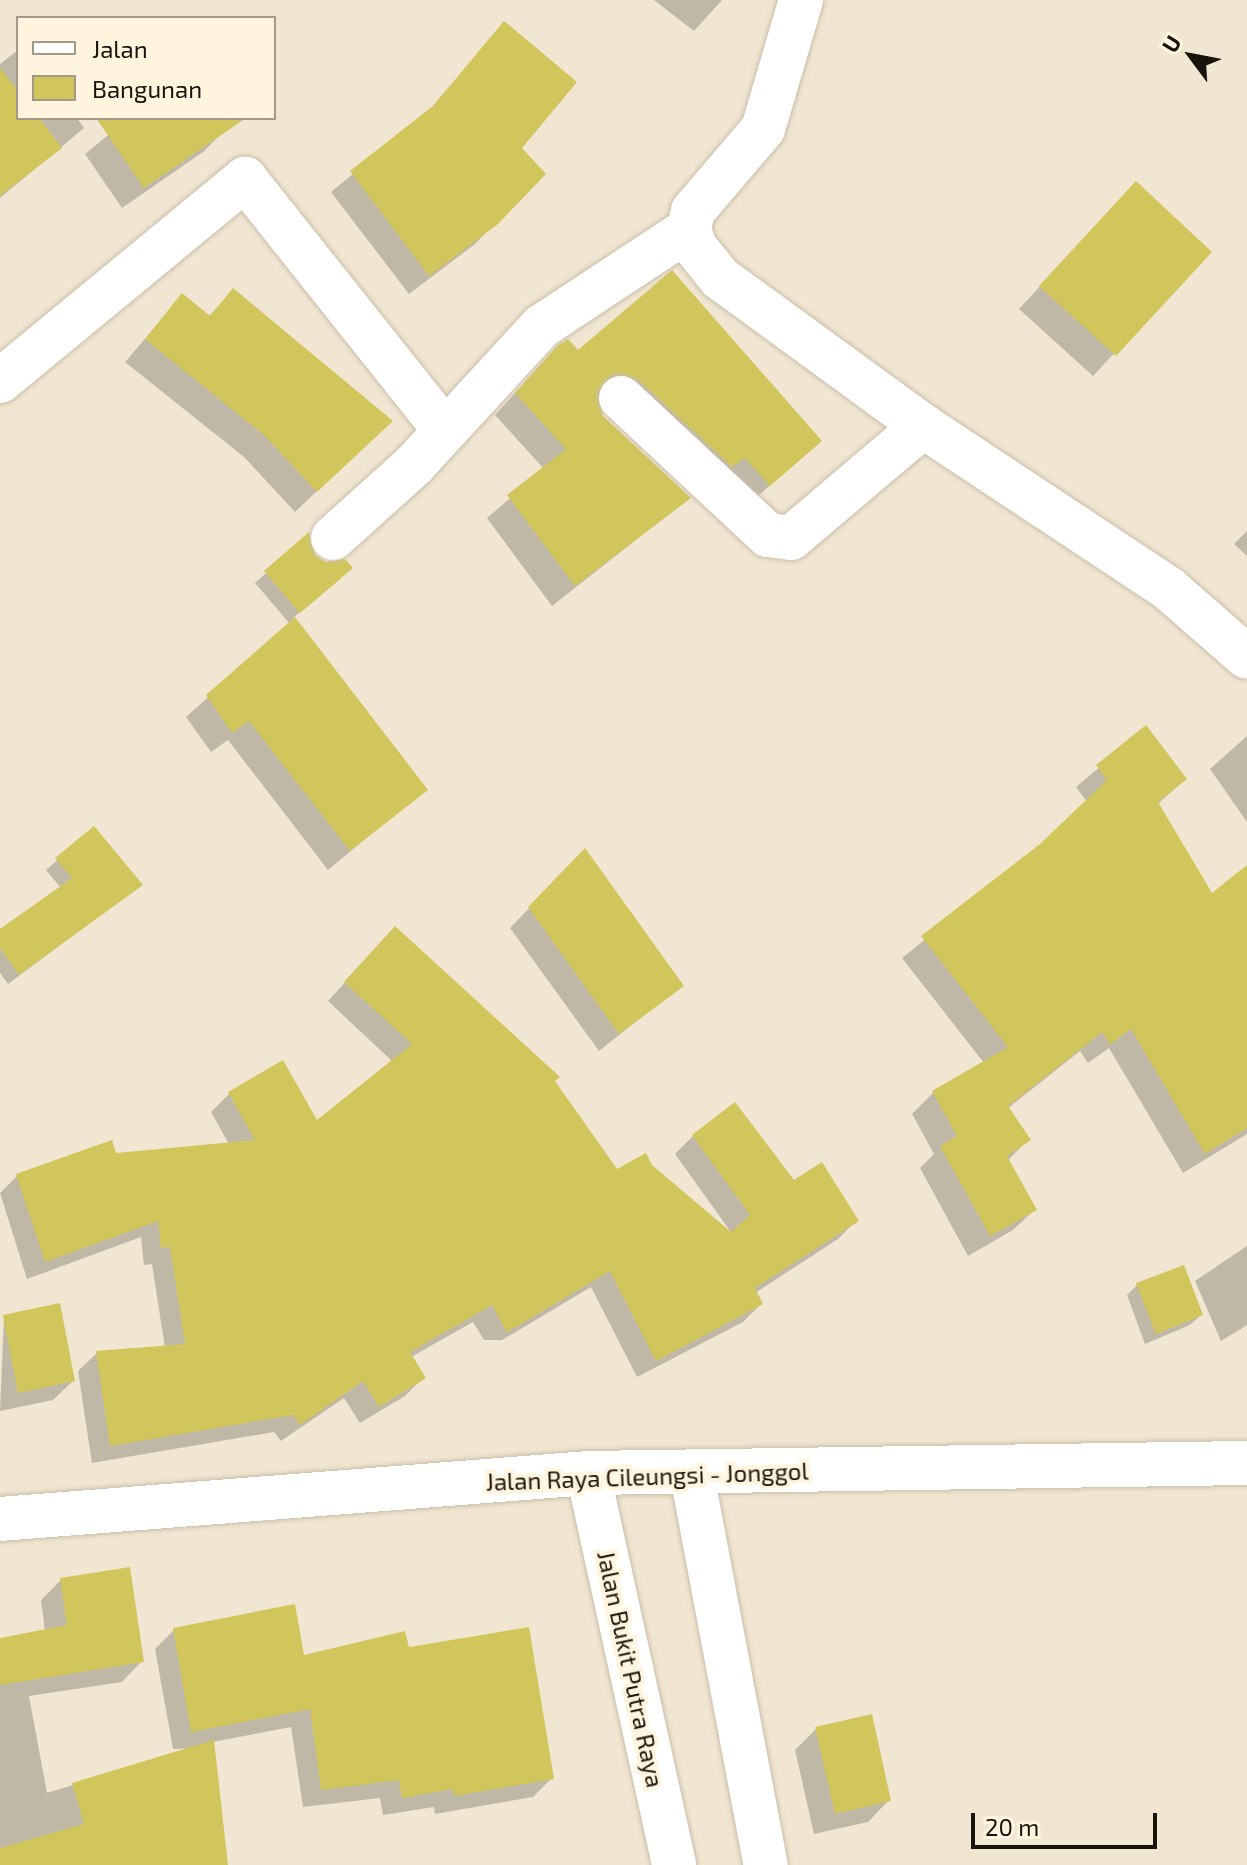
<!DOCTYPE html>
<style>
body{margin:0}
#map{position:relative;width:1247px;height:1865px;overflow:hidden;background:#f1e6d1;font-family:"Exo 2",sans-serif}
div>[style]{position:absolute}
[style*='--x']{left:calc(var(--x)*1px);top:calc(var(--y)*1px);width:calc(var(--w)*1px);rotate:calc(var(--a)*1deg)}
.shadow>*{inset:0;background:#0003}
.building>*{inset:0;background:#d0c65b}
.roads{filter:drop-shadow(0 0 2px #c9beaa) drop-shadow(0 0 2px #c9beaa)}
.street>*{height:44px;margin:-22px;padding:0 22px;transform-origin:22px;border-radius:22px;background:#fff}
.primary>*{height:44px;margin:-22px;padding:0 22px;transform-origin:22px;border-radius:22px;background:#fff}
span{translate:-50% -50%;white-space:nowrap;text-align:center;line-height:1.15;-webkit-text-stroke:8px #fff4de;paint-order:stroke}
.street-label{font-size:24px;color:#18140c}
.legend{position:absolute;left:16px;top:16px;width:260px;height:104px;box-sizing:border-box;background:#fff4de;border:2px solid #a39a8a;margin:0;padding:10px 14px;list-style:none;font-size:24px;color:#18140c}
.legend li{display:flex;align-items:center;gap:16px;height:40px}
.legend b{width:40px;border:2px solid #a39a8a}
.north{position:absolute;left:1151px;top:16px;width:80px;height:80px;-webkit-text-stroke:6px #fff4de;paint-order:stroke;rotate:302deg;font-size:22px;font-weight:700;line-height:32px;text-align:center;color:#18140c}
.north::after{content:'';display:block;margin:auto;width:28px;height:36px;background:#18140c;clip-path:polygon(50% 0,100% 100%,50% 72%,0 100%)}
.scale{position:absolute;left:971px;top:1813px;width:186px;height:36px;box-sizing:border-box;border:4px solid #18140c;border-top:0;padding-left:10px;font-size:24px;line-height:28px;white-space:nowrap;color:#18140c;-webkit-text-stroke:6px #fff4de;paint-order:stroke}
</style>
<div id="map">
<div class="shadow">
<i style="clip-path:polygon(654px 0,722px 0,694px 31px)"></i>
<i style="clip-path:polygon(504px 24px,519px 148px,543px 174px,475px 244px,409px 294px,331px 192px,425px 115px)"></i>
<i style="clip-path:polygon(18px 50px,18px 118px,77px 118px,84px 128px,0 198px,0 64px)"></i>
<i style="clip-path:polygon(129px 118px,215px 118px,224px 131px,203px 152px,122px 208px,85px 154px)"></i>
<i style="clip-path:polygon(1115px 205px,1209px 252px,1093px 376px,1019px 309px)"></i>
<i style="clip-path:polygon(234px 291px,369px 442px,295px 512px,244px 457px,125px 362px,182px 296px,208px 317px)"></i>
<i style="clip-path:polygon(578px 352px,819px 441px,747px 506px,616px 400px,595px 396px,602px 417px,689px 498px,552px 606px,487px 518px,544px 469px,495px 415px,537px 369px)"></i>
<i style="clip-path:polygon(1247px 531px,1247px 556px,1234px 544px)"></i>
<i style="clip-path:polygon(313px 557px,340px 579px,293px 618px,425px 789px,328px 870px,228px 740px,211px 752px,186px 717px,290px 624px,255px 583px,266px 573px)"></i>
<i style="clip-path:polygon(1146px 728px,1185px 779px,1158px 804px,1212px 896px,1247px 868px,1247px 1134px,1183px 1173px,1109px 1048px,1088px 1063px,1080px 1051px,1007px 1109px,1028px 1140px,1007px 1161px,1034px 1210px,1013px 1230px,968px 1256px,920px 1168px,934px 1154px,912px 1114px,933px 1093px,984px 1063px,902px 958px,1042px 846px,1087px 802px,1076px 787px)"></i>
<i style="clip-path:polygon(1247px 736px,1247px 822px,1210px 769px)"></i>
<i style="clip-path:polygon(94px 828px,140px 885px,8px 984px,0 973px,0 931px,61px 888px,46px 870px)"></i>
<i style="clip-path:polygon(585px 851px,681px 986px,599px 1051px,510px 928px)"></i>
<i style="clip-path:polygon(377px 947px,553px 1081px,617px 1172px,651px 1167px,733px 1235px,675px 1154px,693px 1136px,794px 1183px,856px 1221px,838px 1239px,755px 1293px,761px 1304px,743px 1322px,637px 1377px,591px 1287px,502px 1340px,484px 1340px,473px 1322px,411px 1357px,423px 1378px,405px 1396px,360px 1423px,344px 1398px,281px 1441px,274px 1432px,92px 1463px,78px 1371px,97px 1353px,165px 1348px,152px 1264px,144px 1265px,141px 1237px,27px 1279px,0 1193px,17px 1176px,114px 1155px,229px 1144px,211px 1112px,229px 1094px,317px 1123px,393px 1062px,328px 1001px)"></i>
<i style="clip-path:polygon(1247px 1246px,1247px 1325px,1221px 1341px,1195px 1281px)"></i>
<i style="clip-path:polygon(1137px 1285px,1201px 1315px,1190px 1325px,1145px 1344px,1127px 1295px)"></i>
<i style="clip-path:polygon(4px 1316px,73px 1381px,53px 1400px,0 1411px)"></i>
<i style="clip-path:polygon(61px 1580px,142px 1661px,122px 1682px,29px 1696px,47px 1793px,195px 1748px,173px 1749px,155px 1649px,174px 1630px,303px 1657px,407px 1650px,552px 1778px,533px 1797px,435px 1814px,434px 1807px,383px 1815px,380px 1798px,303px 1807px,291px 1727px,213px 1742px,225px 1865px,0 1865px,0 1640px,45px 1631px,41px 1600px)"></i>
<i style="clip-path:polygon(816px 1729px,889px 1800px,868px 1822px,814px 1834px,795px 1750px)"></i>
</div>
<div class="building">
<i style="clip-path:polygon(504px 21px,577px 82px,522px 148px,546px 174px,498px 224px,429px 276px,350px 171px,433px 106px)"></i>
<i style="clip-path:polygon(0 68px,18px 91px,18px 118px,39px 118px,62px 148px,0 196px)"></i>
<i style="clip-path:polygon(96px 118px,246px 118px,144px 188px)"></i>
<i style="clip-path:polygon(1136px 181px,1212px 252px,1116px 356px,1039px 286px)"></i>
<i style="clip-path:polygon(672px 270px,822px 441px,770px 486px,745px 458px,732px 467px,637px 379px,613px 374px,597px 393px,603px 416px,691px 498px,575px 586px,507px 495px,566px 449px,515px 393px,558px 345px,568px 339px,578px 350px)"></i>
<i style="clip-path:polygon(233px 288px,393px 421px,317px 492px,265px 436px,145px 339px,182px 293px,210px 316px)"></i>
<i style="clip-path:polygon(309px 532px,315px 555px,326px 562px,345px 559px,353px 568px,300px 613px,264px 571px)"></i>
<i style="clip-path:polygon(295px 617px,428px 790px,350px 851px,249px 721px,232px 733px,206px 695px)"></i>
<i style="clip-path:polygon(1146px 725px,1187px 779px,1158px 802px,1212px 893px,1247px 865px,1247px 1128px,1205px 1154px,1131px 1029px,1110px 1044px,1102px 1032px,1008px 1106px,1031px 1140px,1007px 1156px,1037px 1210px,990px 1236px,940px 1146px,957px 1136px,932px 1091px,1008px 1047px,921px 936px,1040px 844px,1107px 780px,1096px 765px)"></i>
<i style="clip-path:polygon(94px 826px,143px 885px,19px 975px,0 948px,0 929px,72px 878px,55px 858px)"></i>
<i style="clip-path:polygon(585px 848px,684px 986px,619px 1034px,528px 907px)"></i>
<i style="clip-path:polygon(395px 926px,560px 1077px,555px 1081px,617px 1169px,646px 1153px,652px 1165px,731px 1232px,750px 1215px,692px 1135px,735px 1102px,794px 1180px,822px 1162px,859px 1221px,755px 1288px,763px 1304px,656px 1361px,610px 1271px,507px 1332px,492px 1305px,410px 1352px,426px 1378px,379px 1407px,363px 1381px,300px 1425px,293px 1415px,110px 1446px,96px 1351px,185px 1344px,170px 1247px,161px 1248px,158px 1221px,45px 1262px,16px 1174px,112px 1140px,116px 1153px,255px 1140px,228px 1092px,283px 1060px,317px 1120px,412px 1044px,344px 982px)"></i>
<i style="clip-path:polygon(1184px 1265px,1203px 1315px,1156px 1334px,1136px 1283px)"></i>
<i style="clip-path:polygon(60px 1303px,75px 1381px,18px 1393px,3px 1315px)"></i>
<i style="clip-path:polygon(130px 1567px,144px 1662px,0 1685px,0 1638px,67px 1625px,60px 1578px)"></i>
<i style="clip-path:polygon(295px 1604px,304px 1655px,405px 1631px,409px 1647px,529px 1627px,554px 1779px,454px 1796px,453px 1789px,402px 1798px,399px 1780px,321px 1790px,310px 1709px,191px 1732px,173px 1628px)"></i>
<i style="clip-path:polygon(872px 1714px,891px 1801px,835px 1814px,815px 1727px)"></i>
<i style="clip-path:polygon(214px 1740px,228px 1865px,0 1865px,0 1848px,84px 1824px,72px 1783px)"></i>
</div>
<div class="roads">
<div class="street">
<i style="--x:801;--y:0;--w:134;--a:106.4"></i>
<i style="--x:763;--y:129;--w:108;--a:130.5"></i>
<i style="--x:693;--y:211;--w:18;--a:103"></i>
<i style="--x:689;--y:229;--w:19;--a:72"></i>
<i style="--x:695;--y:247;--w:40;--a:51"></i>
<i style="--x:720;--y:278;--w:251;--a:36.1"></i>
<i style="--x:923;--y:426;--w:295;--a:33.5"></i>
<i style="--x:1169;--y:589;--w:103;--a:41.1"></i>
<i style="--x:0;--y:381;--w:318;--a:-39.5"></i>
<i style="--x:245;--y:179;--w:318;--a:51.5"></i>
<i style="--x:621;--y:398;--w:201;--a:43"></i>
<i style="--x:768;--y:535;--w:23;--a:7"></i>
<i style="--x:791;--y:538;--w:173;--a:-40.3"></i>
<i style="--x:333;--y:538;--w:109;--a:-42"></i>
<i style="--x:414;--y:465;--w:189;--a:-47.4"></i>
<i style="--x:542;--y:326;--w:176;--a:-33.4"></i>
<i style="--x:588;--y:1473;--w:401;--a:77.6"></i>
<i style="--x:692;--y:1475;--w:397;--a:79.3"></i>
</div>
<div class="primary">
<i style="--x:0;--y:1519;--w:590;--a:-4.47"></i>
<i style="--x:588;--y:1473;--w:659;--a:-0.87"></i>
</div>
</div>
<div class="street-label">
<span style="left:647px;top:1476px;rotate:-2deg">Jalan Raya Cileungsi - Jonggol</span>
<span style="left:631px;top:1669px;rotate:78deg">Jalan Bukit Putra Raya</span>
</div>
<ul class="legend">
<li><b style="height:10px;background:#fff"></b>Jalan</li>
<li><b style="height:22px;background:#d0c65b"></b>Bangunan</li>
</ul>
<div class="north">U</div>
<div class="scale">20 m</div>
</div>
